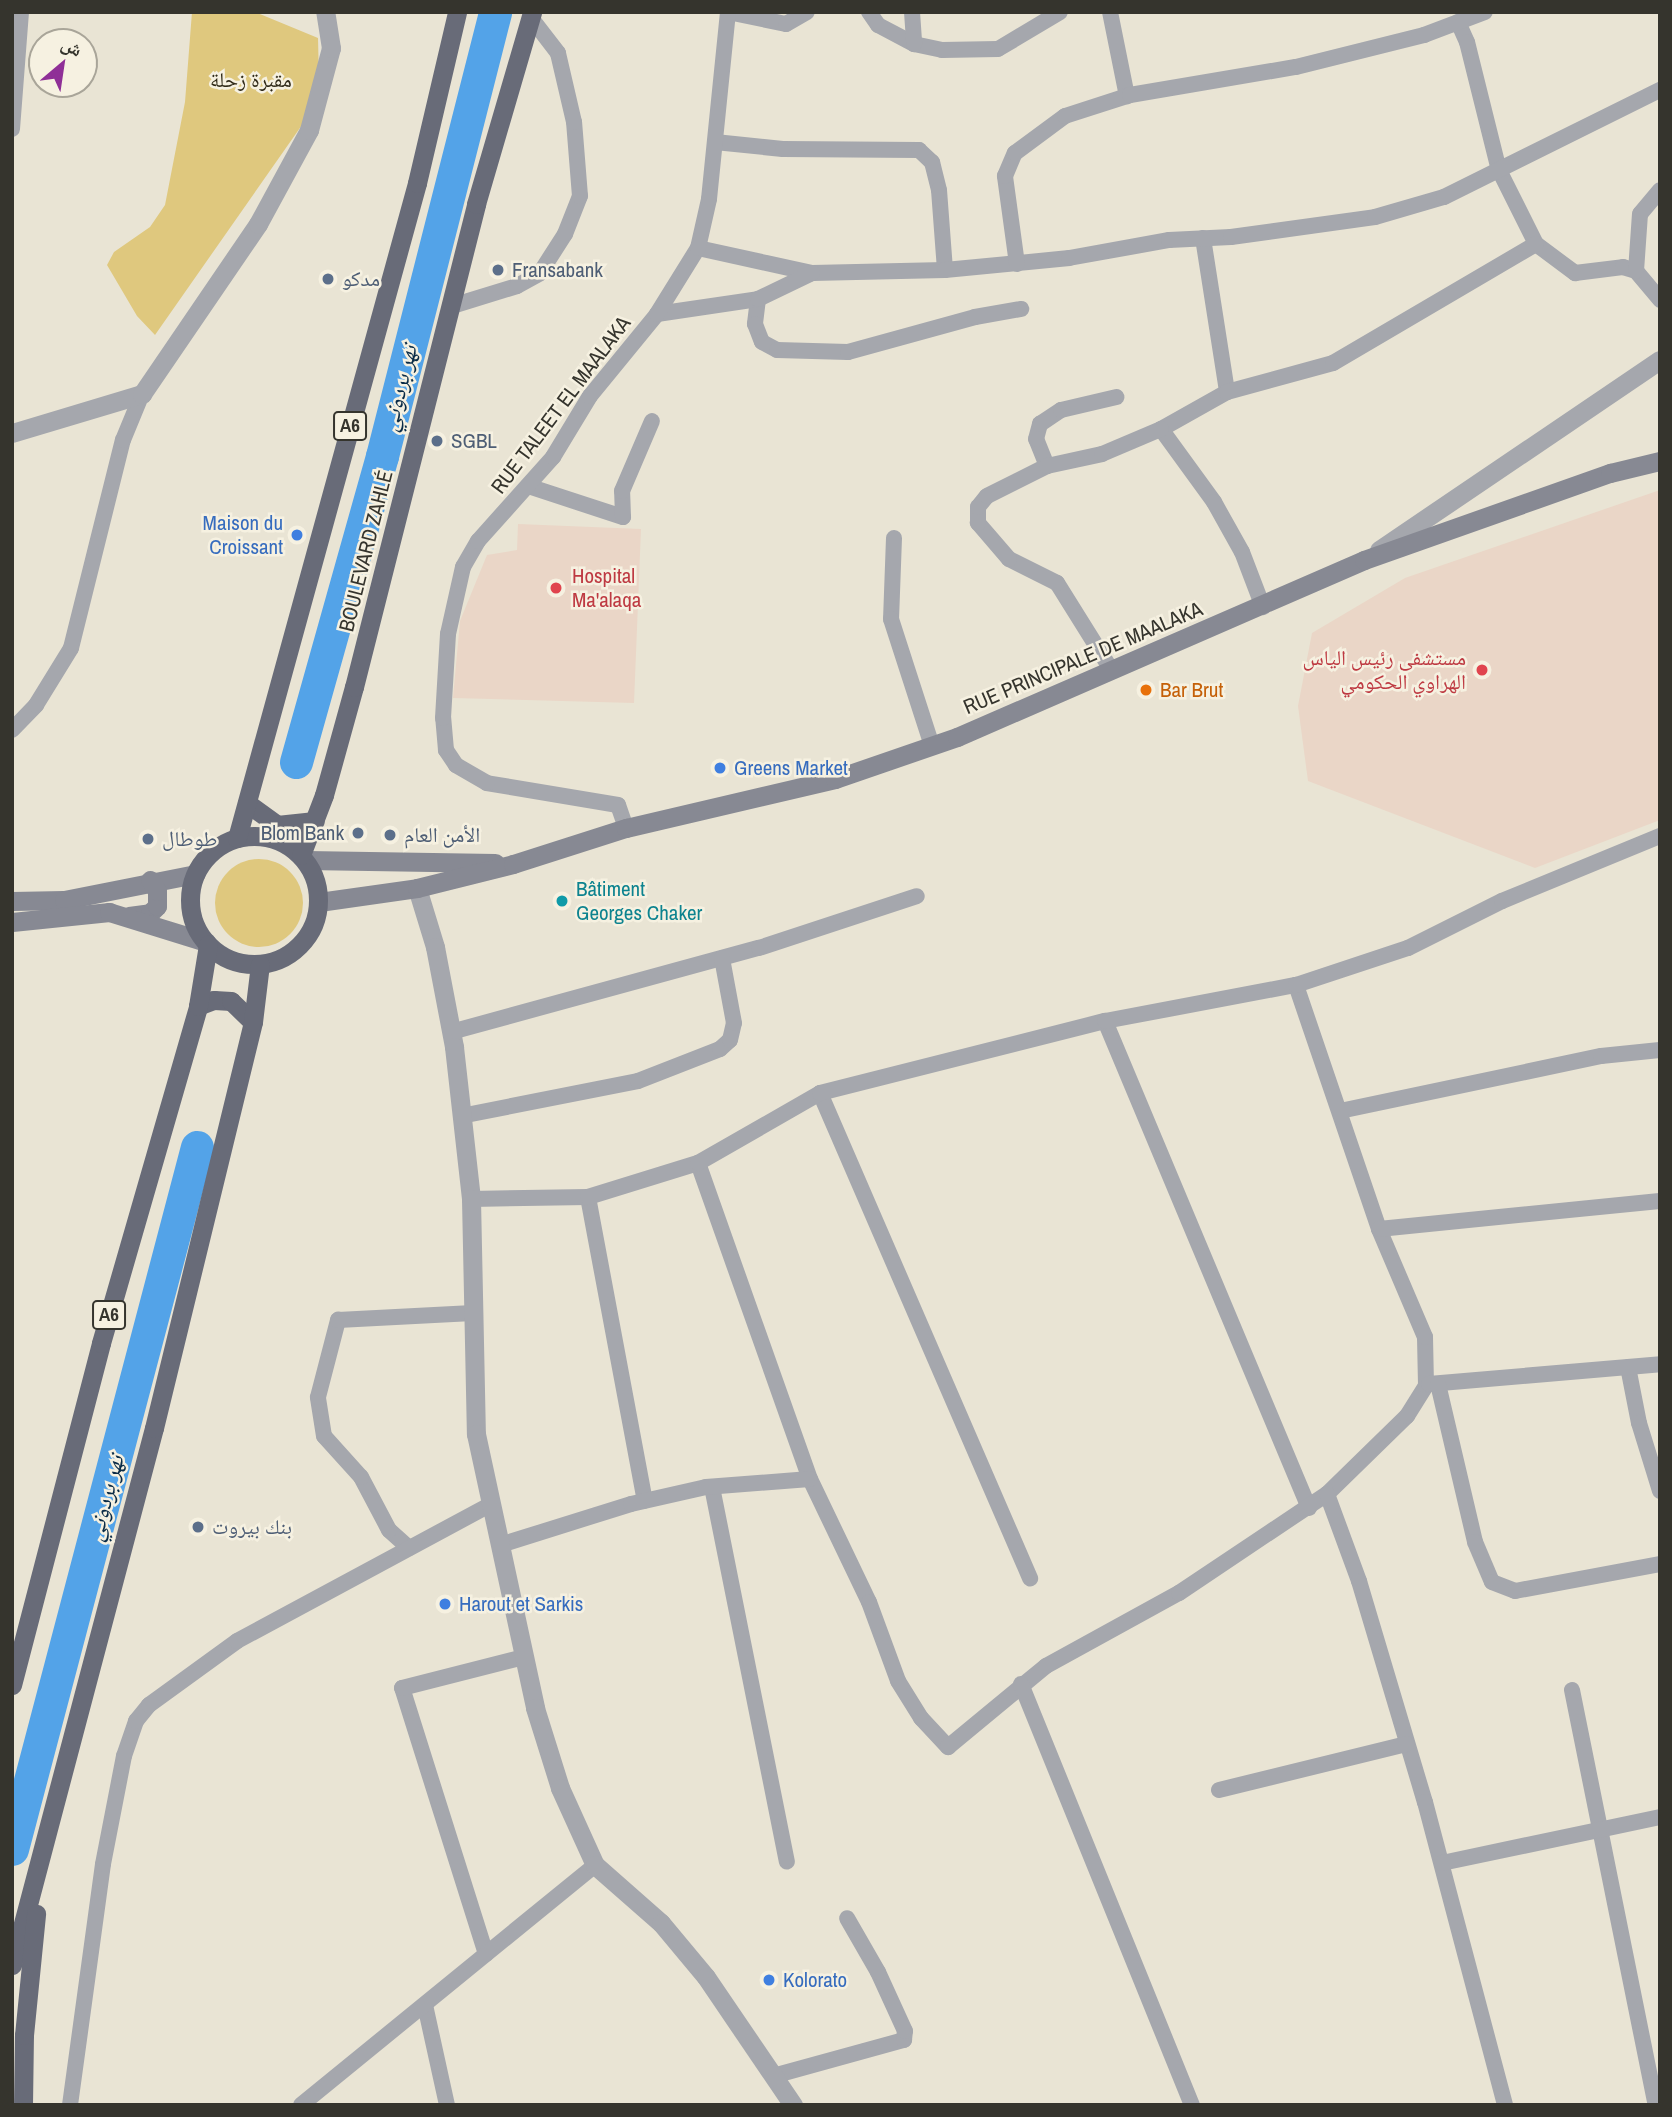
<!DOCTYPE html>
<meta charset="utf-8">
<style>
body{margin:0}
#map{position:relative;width:1672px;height:2117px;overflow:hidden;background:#e9e4d4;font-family:"Archivo Narrow","Noto Naskh Arabic",sans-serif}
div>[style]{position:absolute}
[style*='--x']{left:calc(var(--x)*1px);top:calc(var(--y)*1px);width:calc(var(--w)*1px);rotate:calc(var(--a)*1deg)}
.medical>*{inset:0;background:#ead6c7}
.green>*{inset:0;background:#dfc87e}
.round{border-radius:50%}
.river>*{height:33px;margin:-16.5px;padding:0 16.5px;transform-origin:16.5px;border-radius:16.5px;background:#53a3e8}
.minor>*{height:16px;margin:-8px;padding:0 8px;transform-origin:8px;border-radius:8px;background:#a5a7ad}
.tertiary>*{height:19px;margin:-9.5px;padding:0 9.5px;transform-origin:9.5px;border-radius:9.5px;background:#a5a7ad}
.secondary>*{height:19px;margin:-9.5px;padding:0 9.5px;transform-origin:9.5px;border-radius:9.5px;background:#878993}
.trunk>*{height:19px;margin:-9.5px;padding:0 9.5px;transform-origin:9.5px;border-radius:9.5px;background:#686b78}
.trunk>.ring{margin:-9.5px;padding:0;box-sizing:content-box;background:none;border:19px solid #686b78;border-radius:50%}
.dots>*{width:19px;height:19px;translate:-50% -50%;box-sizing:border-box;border:4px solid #f6f1e1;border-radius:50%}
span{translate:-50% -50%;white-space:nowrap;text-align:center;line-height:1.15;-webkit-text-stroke:5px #f6f1e1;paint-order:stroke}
.shield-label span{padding:2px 5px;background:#f6f1e1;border:2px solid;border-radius:5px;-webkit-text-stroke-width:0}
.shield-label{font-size:19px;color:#35342d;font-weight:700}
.park-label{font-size:21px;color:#312b19}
.service-label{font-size:21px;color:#4e5e75}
.left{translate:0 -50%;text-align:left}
.right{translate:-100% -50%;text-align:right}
.street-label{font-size:21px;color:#35342d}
.shop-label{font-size:21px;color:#366cbe}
.health-label{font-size:21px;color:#be3a42}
.food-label{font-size:21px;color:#c56008}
.culture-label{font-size:21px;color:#0d838f}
.water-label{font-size:23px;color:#092b47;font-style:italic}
.frame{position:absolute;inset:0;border:14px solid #35342d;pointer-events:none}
.north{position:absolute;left:28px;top:28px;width:70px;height:70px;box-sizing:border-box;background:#f6f1e1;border:2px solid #a9a599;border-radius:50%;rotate:29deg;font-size:19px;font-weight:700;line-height:28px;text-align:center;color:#35342d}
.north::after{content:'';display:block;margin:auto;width:24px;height:32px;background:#8f2f97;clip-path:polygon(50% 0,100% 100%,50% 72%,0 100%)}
</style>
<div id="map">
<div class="medical">
<i style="clip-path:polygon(1660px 490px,1660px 820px,1535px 868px,1308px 781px,1298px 706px,1312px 633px,1405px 578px)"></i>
<i style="clip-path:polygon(518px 524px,641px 529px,634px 703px,453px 698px,460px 621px,487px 555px,517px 550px)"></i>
</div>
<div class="green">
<i style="clip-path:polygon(192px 12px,255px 12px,318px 38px,319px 79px,302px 125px,155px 335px,137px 316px,107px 265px,114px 252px,150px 227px,165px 205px,185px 102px)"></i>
<i class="round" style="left:215px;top:859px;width:88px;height:88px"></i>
</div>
<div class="river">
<i style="--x:296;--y:762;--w:318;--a:-74.3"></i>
<i style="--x:382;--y:456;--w:458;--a:-75.7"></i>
<i style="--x:12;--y:1849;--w:726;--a:-75.24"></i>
</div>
<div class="minor">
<i style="--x:728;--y:12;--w:59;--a:11.7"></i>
<i style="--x:786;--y:24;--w:24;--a:-30"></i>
<i style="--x:869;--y:12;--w:16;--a:55"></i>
<i style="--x:878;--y:25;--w:41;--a:27.8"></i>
<i style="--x:914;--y:44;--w:29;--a:12"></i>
<i style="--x:942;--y:50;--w:56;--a:-1"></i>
<i style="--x:998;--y:49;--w:72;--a:-30.8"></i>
<i style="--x:912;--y:12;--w:32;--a:86"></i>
<i style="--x:1110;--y:12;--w:86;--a:78.6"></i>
<i style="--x:1458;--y:22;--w:22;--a:66"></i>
<i style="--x:1467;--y:42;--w:132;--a:76"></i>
<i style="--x:1499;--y:170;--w:83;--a:63.4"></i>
<i style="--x:1536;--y:244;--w:49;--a:36.6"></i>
<i style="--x:1575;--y:273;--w:48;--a:-7.1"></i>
<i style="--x:1623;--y:267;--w:14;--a:17"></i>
<i style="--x:1636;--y:271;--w:38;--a:50"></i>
<i style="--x:12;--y:129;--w:117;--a:-85.6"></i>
<i style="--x:715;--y:142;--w:68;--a:5.9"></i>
<i style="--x:783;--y:149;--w:136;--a:0.4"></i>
<i style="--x:919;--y:150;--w:18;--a:43"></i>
<i style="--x:932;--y:162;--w:29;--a:76"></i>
<i style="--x:939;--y:190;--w:80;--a:85.7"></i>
<i style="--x:1203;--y:238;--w:156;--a:81.1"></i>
<i style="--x:1227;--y:392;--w:76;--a:150.7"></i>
<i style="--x:1161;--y:429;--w:90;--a:54"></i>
<i style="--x:1214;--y:502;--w:57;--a:60.8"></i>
<i style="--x:1242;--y:552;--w:59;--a:69.1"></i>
<i style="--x:698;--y:248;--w:117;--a:12.4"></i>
<i style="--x:812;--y:273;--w:133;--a:-1.3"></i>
<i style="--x:945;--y:270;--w:125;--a:-5.5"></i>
<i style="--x:1069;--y:258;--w:102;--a:-10.2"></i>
<i style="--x:1169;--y:240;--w:62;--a:-2.8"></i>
<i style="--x:1231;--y:237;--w:145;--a:-7.9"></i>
<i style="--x:1375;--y:217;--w:72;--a:-16.2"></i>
<i style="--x:1444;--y:197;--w:241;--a:-26.4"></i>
<i style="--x:1017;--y:264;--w:89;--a:-97.8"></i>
<i style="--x:1005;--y:176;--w:25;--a:-67"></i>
<i style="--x:1015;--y:153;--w:62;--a:-36.5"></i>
<i style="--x:1065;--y:116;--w:68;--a:-17.9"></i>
<i style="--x:1130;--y:95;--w:168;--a:-9.6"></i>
<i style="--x:1296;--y:67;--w:132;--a:-14"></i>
<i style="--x:1424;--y:35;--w:65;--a:-20.7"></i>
<i style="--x:1636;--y:271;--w:57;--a:-86"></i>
<i style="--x:1640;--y:214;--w:31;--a:-50"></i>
<i style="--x:758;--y:299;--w:25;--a:97"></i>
<i style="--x:755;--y:324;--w:19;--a:69"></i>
<i style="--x:762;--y:342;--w:17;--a:28"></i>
<i style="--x:777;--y:350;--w:71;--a:1.6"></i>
<i style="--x:848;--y:352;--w:132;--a:-15.4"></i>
<i style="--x:975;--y:317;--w:47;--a:-9.9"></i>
<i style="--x:452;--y:306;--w:68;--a:-17.1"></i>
<i style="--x:517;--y:286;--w:26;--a:-29"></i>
<i style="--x:540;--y:273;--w:46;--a:-57.3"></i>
<i style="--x:565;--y:234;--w:41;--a:-68.5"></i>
<i style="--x:580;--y:196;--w:74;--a:-94.6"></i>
<i style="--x:574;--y:122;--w:71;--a:-103.1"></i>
<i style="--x:558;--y:53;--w:44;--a:-127.6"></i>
<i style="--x:657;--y:314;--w:102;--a:-8.4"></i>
<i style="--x:758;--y:299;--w:60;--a:-25.7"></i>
<i style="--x:1227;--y:392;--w:110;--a:-15.3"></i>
<i style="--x:1333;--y:363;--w:235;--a:-30.4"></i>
<i style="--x:1047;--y:466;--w:29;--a:-112"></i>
<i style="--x:1036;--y:439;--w:16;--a:-75"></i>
<i style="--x:1040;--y:424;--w:25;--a:-34"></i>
<i style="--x:1061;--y:410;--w:57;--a:-13.1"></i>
<i style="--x:528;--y:486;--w:100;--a:18.1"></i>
<i style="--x:623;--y:517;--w:26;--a:-92"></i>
<i style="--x:622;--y:491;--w:76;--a:-66.8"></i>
<i style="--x:894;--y:538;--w:81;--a:92.1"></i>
<i style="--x:891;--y:619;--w:133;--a:72.1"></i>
<i style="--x:1112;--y:671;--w:104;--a:-122"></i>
<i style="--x:1057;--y:583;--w:54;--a:-153.4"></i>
<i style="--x:1009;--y:559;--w:48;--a:-130.7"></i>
<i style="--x:978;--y:523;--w:16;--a:-90"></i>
<i style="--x:978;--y:507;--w:14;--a:-51"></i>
<i style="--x:987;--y:496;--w:67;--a:-26.6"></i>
<i style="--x:1047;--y:466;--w:56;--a:-12.3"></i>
<i style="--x:1102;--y:454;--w:64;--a:-23"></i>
<i style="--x:12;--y:730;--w:35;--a:-46"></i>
<i style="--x:36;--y:705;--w:67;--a:-58.4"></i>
<i style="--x:71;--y:648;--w:214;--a:-76"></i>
<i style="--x:123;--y:440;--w:50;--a:-67.6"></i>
<i style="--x:626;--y:828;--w:24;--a:-109"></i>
<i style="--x:618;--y:805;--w:133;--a:-170.5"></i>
<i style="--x:487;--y:783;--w:36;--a:-150"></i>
<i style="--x:456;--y:765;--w:18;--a:-124"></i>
<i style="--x:446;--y:750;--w:32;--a:-95"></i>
<i style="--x:443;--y:718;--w:84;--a:-86.6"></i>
<i style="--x:448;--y:634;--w:69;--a:-77.4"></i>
<i style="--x:463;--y:567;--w:30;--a:-60"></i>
<i style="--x:478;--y:541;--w:113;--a:-48.2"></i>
<i style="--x:553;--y:457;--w:71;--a:-58.8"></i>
<i style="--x:590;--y:396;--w:106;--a:-50.7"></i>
<i style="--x:657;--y:314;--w:78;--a:-58.2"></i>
<i style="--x:698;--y:248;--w:50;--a:-77.3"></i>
<i style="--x:709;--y:199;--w:188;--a:-84.2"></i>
<i style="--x:1105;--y:1021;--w:528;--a:67.27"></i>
<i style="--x:451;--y:1032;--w:319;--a:-15.3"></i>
<i style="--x:759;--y:948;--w:166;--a:-18.2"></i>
<i style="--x:820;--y:1093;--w:529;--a:66.59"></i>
<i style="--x:1340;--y:1111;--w:267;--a:-11.9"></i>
<i style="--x:1601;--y:1056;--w:59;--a:-5.8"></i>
<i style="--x:461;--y:1116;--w:180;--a:-11.2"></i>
<i style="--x:638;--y:1081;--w:88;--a:-21.3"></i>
<i style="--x:720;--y:1049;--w:13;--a:-42"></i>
<i style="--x:730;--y:1040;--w:17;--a:-77"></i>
<i style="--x:734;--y:1023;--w:66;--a:-100.5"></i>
<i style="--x:698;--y:1163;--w:335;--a:70.5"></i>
<i style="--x:810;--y:1479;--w:136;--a:64.4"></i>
<i style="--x:869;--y:1602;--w:84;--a:69.8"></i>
<i style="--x:898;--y:1681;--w:44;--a:58.1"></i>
<i style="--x:921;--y:1718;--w:40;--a:47"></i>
<i style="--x:948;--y:1747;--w:127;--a:-39.6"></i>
<i style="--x:1046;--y:1666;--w:152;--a:-28.8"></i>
<i style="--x:1179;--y:1593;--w:178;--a:-33.8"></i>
<i style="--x:1327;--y:1494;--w:112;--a:-44.3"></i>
<i style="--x:1407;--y:1416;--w:36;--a:-58"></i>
<i style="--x:1426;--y:1385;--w:48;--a:-91.2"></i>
<i style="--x:1425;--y:1337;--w:117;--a:-113.1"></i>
<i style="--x:1379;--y:1229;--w:258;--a:-108.8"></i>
<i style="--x:588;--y:1197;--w:309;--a:79.4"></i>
<i style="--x:471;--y:1199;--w:117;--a:-1"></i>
<i style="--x:588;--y:1197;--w:115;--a:-17.2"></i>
<i style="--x:698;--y:1163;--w:141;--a:-29.8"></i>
<i style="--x:820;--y:1093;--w:294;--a:-14.2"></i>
<i style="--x:1105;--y:1021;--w:194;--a:-10.7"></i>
<i style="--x:1296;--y:985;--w:118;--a:-18.3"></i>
<i style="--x:1408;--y:948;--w:105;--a:-26.6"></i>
<i style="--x:1502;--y:901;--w:171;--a:-22.4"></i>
<i style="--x:1379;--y:1229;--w:282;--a:-5.7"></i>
<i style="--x:1628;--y:1367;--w:57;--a:78.9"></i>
<i style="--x:1639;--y:1423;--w:71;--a:72.8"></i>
<i style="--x:1429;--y:1384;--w:232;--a:-4.9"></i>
<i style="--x:1438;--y:1384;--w:162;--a:76.8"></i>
<i style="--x:1475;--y:1542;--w:43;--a:67"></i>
<i style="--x:1492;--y:1582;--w:25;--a:21"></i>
<i style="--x:1515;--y:1591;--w:147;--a:-10.5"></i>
<i style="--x:712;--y:1487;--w:382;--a:78.7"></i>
<i style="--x:1327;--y:1494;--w:93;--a:69.8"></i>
<i style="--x:1359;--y:1581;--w:231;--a:73.4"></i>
<i style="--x:1425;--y:1802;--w:313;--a:75.2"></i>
<i style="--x:500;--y:1545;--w:137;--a:-17.4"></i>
<i style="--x:631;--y:1504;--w:77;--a:-12.8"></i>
<i style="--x:706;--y:1487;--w:104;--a:-4.4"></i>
<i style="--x:409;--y:1548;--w:27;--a:-138"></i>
<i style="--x:389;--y:1530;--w:60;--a:-117.8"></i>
<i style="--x:361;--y:1477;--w:55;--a:-132.1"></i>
<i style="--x:324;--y:1436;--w:39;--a:-99"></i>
<i style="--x:318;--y:1397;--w:80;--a:-75.4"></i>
<i style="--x:338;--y:1320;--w:135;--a:-3"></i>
<i style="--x:1021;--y:1684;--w:454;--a:67.9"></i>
<i style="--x:1572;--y:1690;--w:423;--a:78.6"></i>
<i style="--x:1219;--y:1790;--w:193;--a:-13.8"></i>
<i style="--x:1442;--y:1863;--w:223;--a:-11.9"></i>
<i style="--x:486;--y:1954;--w:279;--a:-107.5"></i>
<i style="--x:402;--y:1688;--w:126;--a:-14.3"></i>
<i style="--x:425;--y:2005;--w:102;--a:77.6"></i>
<i style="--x:773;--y:2076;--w:136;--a:-15.4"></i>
<i style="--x:904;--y:2040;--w:9;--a:-84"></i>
<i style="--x:905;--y:2031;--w:65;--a:-114.6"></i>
<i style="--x:878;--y:1972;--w:62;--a:-119.9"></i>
<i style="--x:70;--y:2105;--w:243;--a:-82.2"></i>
<i style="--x:103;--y:1864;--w:110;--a:-79"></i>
<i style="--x:124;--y:1756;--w:37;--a:-71"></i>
<i style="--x:136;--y:1721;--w:21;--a:-51"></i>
<i style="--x:149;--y:1705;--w:109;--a:-36"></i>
<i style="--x:237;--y:1641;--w:289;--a:-28.3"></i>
<i style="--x:301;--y:2105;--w:380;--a:-39.2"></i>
</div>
<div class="tertiary">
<i style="--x:12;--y:433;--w:136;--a:-16.7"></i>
<i style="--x:142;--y:394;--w:206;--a:-55.7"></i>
<i style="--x:258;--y:224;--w:107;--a:-61.5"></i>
<i style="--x:309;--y:130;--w:85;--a:-75"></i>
<i style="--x:331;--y:48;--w:36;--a:-99"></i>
<i style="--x:1379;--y:550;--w:339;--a:-34.1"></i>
<i style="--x:417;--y:888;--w:62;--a:73"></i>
<i style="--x:435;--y:947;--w:102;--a:79.2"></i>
<i style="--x:454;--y:1047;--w:153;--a:83.6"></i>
<i style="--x:471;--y:1199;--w:235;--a:88.8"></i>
<i style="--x:476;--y:1434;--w:280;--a:77.8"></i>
<i style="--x:535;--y:1708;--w:84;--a:72.6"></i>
<i style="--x:560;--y:1788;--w:85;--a:65.6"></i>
<i style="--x:595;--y:1865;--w:88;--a:41.3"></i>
<i style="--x:661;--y:1923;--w:70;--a:50.2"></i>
<i style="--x:706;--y:1977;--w:155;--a:55.8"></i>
</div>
<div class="secondary">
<i style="--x:306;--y:860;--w:189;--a:0.9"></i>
<i style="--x:12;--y:901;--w:52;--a:-1.1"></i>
<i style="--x:64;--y:900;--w:134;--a:-11.2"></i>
<i style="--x:319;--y:902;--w:99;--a:-8.1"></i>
<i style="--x:417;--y:888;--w:99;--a:-14"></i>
<i style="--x:513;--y:864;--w:119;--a:-17.7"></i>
<i style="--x:626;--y:828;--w:215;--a:-13.2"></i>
<i style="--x:835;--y:779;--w:129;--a:-19"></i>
<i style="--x:957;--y:737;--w:444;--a:-23.5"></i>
<i style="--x:1364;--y:560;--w:261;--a:-19.5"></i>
<i style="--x:1610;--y:473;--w:51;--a:-13.5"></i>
<i style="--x:129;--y:916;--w:21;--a:-8"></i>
<i style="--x:150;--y:913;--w:10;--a:-45"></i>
<i style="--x:157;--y:906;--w:15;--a:-90"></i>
<i style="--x:157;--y:891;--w:13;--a:-122"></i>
<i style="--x:12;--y:922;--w:98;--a:-5.9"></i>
<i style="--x:109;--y:912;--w:102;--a:17.2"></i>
</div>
<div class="trunk">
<i style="--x:247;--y:803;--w:37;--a:36"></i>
<i style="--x:277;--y:825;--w:38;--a:-6"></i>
<i class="ring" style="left:190px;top:836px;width:109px;height:109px"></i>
<i style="--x:237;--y:838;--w:679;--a:-74.63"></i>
<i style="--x:417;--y:183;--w:176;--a:-76.8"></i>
<i style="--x:301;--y:855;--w:64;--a:-69"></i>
<i style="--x:324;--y:795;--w:112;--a:-74.5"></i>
<i style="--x:354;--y:687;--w:498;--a:-75.8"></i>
<i style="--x:476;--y:204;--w:200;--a:-73.7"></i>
<i style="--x:198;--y:1006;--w:17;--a:-21"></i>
<i style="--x:214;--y:1000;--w:17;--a:3"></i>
<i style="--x:231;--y:1001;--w:30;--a:44"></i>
<i style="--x:12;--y:1685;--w:353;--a:-75.4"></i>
<i style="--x:101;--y:1343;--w:351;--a:-73.9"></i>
<i style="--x:198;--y:1006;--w:62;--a:-80.7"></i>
<i style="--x:12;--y:1965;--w:555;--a:-75.19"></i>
<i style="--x:154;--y:1428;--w:418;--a:-76.3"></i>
<i style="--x:253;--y:1022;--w:58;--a:-83.1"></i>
<i style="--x:23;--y:2105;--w:70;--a:-89.2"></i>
<i style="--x:24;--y:2035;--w:122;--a:-84.3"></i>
</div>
<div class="dots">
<i style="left:498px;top:270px;background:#5c6f8a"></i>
<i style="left:328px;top:279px;background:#5c6f8a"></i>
<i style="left:437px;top:441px;background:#5c6f8a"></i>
<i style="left:297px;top:535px;background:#3f7fe0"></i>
<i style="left:556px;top:588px;background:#e0444e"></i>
<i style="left:1482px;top:670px;background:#e0444e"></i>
<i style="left:1146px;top:690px;background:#e8710a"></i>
<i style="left:720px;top:768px;background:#3f7fe0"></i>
<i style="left:358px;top:833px;background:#5c6f8a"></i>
<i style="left:390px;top:835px;background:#5c6f8a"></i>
<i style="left:148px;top:839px;background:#5c6f8a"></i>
<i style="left:562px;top:901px;background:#0f9aa8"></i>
<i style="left:198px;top:1527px;background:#5c6f8a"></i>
<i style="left:445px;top:1604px;background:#3f7fe0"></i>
<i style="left:769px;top:1980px;background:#3f7fe0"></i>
</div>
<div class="shield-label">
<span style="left:350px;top:426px">A6</span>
<span style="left:109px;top:1315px">A6</span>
</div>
<div class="park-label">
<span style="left:251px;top:80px">مقبرة زحلة</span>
</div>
<div class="service-label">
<span class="left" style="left:512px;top:270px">Fransabank</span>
<span class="left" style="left:342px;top:279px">مدكو</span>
<span class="left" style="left:451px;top:441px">SGBL</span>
<span class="right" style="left:344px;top:833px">Blom Bank</span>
<span class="left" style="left:404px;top:835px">الأمن العام</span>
<span class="left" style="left:162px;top:839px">طوطال</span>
<span class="left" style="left:212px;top:1527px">بنك بيروت</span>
</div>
<div class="street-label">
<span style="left:561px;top:405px;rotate:-53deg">RUE TALEET EL MAALAKA</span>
<span style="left:366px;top:551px;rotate:-76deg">BOULEVARD ZAHLÉ</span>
<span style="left:1083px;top:658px;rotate:-23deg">RUE PRINCIPALE DE MAALAKA</span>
</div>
<div class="shop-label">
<span class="right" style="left:283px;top:535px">Maison du<br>Croissant</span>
<span class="left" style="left:734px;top:768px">Greens Market</span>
<span class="left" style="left:459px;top:1604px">Harout et Sarkis</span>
<span class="left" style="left:783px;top:1980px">Kolorato</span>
</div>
<div class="health-label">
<span class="left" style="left:572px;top:588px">Hospital<br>Ma'alaqa</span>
<span class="right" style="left:1466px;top:670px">مستشفى رئيس الياس<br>الهراوي الحكومي</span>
</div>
<div class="food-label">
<span class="left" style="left:1160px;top:690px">Bar Brut</span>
</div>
<div class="culture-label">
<span class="left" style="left:576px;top:901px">Bâtiment<br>Georges Chaker</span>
</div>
<div class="water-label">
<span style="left:399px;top:388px;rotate:-76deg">نهر بردوني</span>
<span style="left:105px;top:1498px;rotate:-75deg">نهر بردوني</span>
</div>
<div class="frame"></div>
<div class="north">ش</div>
</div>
